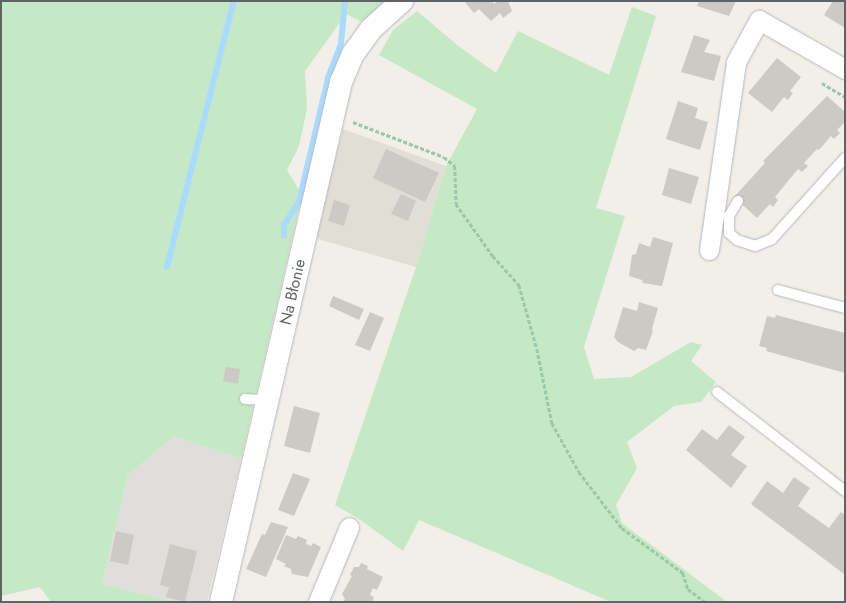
<!DOCTYPE html>
<meta charset="utf-8">
<style>
body{margin:0}
#map{position:relative;width:846px;height:603px;overflow:hidden;background:#f1efe8;font-family:Jost,sans-serif}
div>[style]{position:absolute}
[style*='--x']{left:calc(var(--x)*1px);top:calc(var(--y)*1px);width:calc(var(--w)*1px);rotate:calc(var(--a)*1deg)}
.industrial>*{inset:0;background:#e0deda}
.education>*{inset:0;background:#e1ded6}
.green>*{inset:0;background:#c5e8c5}
.stream>*{height:5.5px;margin:-2.75px;padding:0 2.75px;transform-origin:2.75px;border-radius:2.75px;background:#aadaff}
.building>*{inset:0;background:#cccac5}
.path>*{height:2.5px;margin-top:-1.25px;transform-origin:0;background:repeating-linear-gradient(90deg,#9cc7a9 0 4px,transparent 0 6px)}
.roads{filter:drop-shadow(0 0 1px #b5b8bc) drop-shadow(0 0 1px #b5b8bc)}
.service>*{height:10px;margin:-5px;padding:0 5px;transform-origin:5px;border-radius:5px;background:#fff}
.minor>*{height:19px;margin:-9.5px;padding:0 9.5px;transform-origin:9.5px;border-radius:9.5px;background:#fff}
.tertiary>*{height:22px;margin:-11px;padding:0 11px;transform-origin:11px;border-radius:11px;background:#fff}
span{translate:-50% -50%;white-space:nowrap;text-align:center;line-height:1.15;-webkit-text-stroke:3px #fff;paint-order:stroke}
.street-label{font-size:16px;color:#5f6368}
.frame{position:absolute;inset:0;border:2px solid #5f6368;pointer-events:none}
</style>
<div id="map">
<div class="industrial">
<i style="clip-path:polygon(174px 436px,241px 459px,207px 602px,175px 602px,102px 584px,128px 475px)"></i>
</div>
<div class="education">
<i style="clip-path:polygon(343px 129px,446px 166px,416px 267px,314px 238px)"></i>
</div>
<div class="green">
<i style="clip-path:polygon(1px 1px,386px 1px,364px 23px,346px 14px,305px 71px,307px 109px,299px 146px,287px 170px,302px 195px,241px 459px,174px 436px,128px 475px,102px 584px,175px 602px,51px 602px,40px 587px,1px 596px)"></i>
<i style="clip-path:polygon(632px 7px,656px 16px,596px 208px,625px 216px,584px 347px,594px 379px,631px 377px,691px 342px,702px 345px,691px 361px,716px 382px,701px 402px,674px 406px,627px 442px,637px 468px,616px 505px,622px 523px,727px 602px,611px 602px,419px 520px,403px 551px,359px 519px,335px 505px,416px 267px,446px 166px,477px 109px,379px 55px,393px 30px,417px 11px,457px 45px,496px 73px,518px 31px,609px 75px)"></i>
</div>
<div class="stream">
<i style="--x:284;--y:236;--w:11;--a:-90"></i>
<i style="--x:284;--y:225;--w:27;--a:-57"></i>
<i style="--x:299;--y:202;--w:127;--a:-76.8"></i>
<i style="--x:328;--y:78;--w:36;--a:-69"></i>
<i style="--x:341;--y:44;--w:43;--a:-84.7"></i>
<i style="--x:167;--y:267;--w:274;--a:-75.9"></i>
</div>
<div class="building">
<i style="clip-path:polygon(464px 1px,492px 1px,494px 4px,498px 1px,508px 1px,512px 11px,503px 18px,500px 13px,491px 21px,479px 9px,474px 13px)"></i>
<i style="clip-path:polygon(699px 1px,736px 1px,729px 16px,697px 6px)"></i>
<i style="clip-path:polygon(833px 1px,845px 1px,845px 28px,824px 15px)"></i>
<i style="clip-path:polygon(694px 35px,710px 40px,704px 52px,721px 56px,714px 81px,681px 72px)"></i>
<i style="clip-path:polygon(777px 58px,801px 77px,790px 91px,793px 93px,788px 100px,784px 97px,772px 112px,748px 93px)"></i>
<i style="clip-path:polygon(827px 96px,845px 112px,845px 122px,837px 130px,840px 133px,834px 139px,831px 136px,819px 150px,817px 149px,804px 163px,808px 166px,802px 172px,798px 169px,775px 197px,778px 200px,773px 207px,770px 204px,757px 218px,734px 197px,765px 163px,763px 161px)"></i>
<i style="clip-path:polygon(678px 101px,698px 108px,695px 118px,708px 122px,700px 150px,666px 139px)"></i>
<i style="clip-path:polygon(386px 149px,439px 173px,425px 202px,373px 178px)"></i>
<i style="clip-path:polygon(669px 168px,699px 177px,691px 204px,662px 195px)"></i>
<i style="clip-path:polygon(401px 194px,416px 201px,408px 221px,391px 214px)"></i>
<i style="clip-path:polygon(334px 200px,350px 205px,344px 226px,328px 221px)"></i>
<i style="clip-path:polygon(653px 237px,673px 243px,662px 286px,643px 283px,642px 280px,629px 276px,632px 255px,636px 254px,639px 243px,650px 247px)"></i>
<i style="clip-path:polygon(333px 296px,364px 309px,359px 320px,329px 306px)"></i>
<i style="clip-path:polygon(639px 302px,658px 308px,652px 329px,653px 331px,646px 350px,638px 348px,634px 351px,618px 342px,614px 337px,623px 307px,637px 311px)"></i>
<i style="clip-path:polygon(370px 312px,384px 318px,370px 351px,355px 345px)"></i>
<i style="clip-path:polygon(776px 315px,845px 333px,845px 373px,766px 351px,767px 348px,759px 346px,767px 316px,775px 318px)"></i>
<i style="clip-path:polygon(226px 367px,240px 369px,238px 384px,223px 381px)"></i>
<i style="clip-path:polygon(294px 406px,320px 413px,310px 453px,284px 446px)"></i>
<i style="clip-path:polygon(729px 425px,745px 437px,731px 455px,747px 466px,731px 488px,686px 450px,702px 429px,717px 440px)"></i>
<i style="clip-path:polygon(293px 473px,310px 479px,294px 516px,278px 510px)"></i>
<i style="clip-path:polygon(794px 477px,810px 488px,798px 506px,829px 528px,841px 512px,845px 515px,844px 574px,751px 504px,767px 481px,783px 493px)"></i>
<i style="clip-path:polygon(271px 522px,288px 527px,266px 577px,246px 569px,262px 534px,265px 535px)"></i>
<i style="clip-path:polygon(116px 531px,134px 535px,128px 565px,110px 561px)"></i>
<i style="clip-path:polygon(286px 535px,296px 539px,298px 536px,307px 540px,306px 544px,311px 546px,313px 543px,321px 547px,308px 577px,292px 574px,291px 569px,284px 566px,286px 564px,276px 559px)"></i>
<i style="clip-path:polygon(170px 544px,197px 551px,185px 602px,166px 597px,169px 587px,160px 585px)"></i>
<i style="clip-path:polygon(361px 563px,368px 566px,367px 569px,383px 577px,377px 590px,373px 588px,370px 595px,374px 597px,372px 602px,343px 602px,345px 599px,342px 594px,352px 576px,350px 575px,354px 567px,359px 567px)"></i>
</div>
<div class="path">
<i style="--x:822;--y:83;--w:27;--a:31"></i>
<i style="--x:353;--y:122;--w:97;--a:21"></i>
<i style="--x:444;--y:157;--w:14;--a:39"></i>
<i style="--x:455;--y:166;--w:38;--a:88"></i>
<i style="--x:456;--y:204;--w:64;--a:54.6"></i>
<i style="--x:493;--y:256;--w:39;--a:48"></i>
<i style="--x:519;--y:285;--w:66;--a:74.3"></i>
<i style="--x:537;--y:349;--w:76;--a:78.5"></i>
<i style="--x:552;--y:423;--w:56;--a:61.1"></i>
<i style="--x:579;--y:472;--w:71;--a:52.5"></i>
<i style="--x:622;--y:528;--w:76;--a:36.4"></i>
<i style="--x:683;--y:573;--w:17;--a:73"></i>
<i style="--x:688;--y:589;--w:21;--a:37"></i>
</div>
<div class="roads">
<div class="service">
<i style="--x:738;--y:201;--w:17;--a:121"></i>
<i style="--x:729;--y:216;--w:17;--a:90"></i>
<i style="--x:729;--y:233;--w:11;--a:41"></i>
<i style="--x:737;--y:240;--w:19;--a:18"></i>
<i style="--x:755;--y:246;--w:18;--a:-22"></i>
<i style="--x:772;--y:239;--w:109;--a:-48"></i>
<i style="--x:778;--y:290;--w:69;--a:15"></i>
<i style="--x:717;--y:392;--w:162;--a:37.7"></i>
<i style="--x:245;--y:399;--w:22;--a:3"></i>
</div>
<div class="minor">
<i style="--x:709;--y:250;--w:190;--a:-81.8"></i>
<i style="--x:736;--y:62;--w:48;--a:-61.3"></i>
<i style="--x:759;--y:20;--w:99;--a:29.7"></i>
<i style="--x:318;--y:602;--w:81;--a:-67.5"></i>
</div>
<div class="tertiary">
<i style="--x:221;--y:602;--w:534;--a:-77.01"></i>
<i style="--x:341;--y:82;--w:30;--a:-67"></i>
<i style="--x:353;--y:54;--w:31;--a:-54"></i>
<i style="--x:371;--y:29;--w:42;--a:-42.1"></i>
</div>
</div>
<div class="street-label">
<span style="left:293px;top:292px;rotate:-77deg">Na Błonie</span>
</div>
<div class="frame"></div>
</div>
